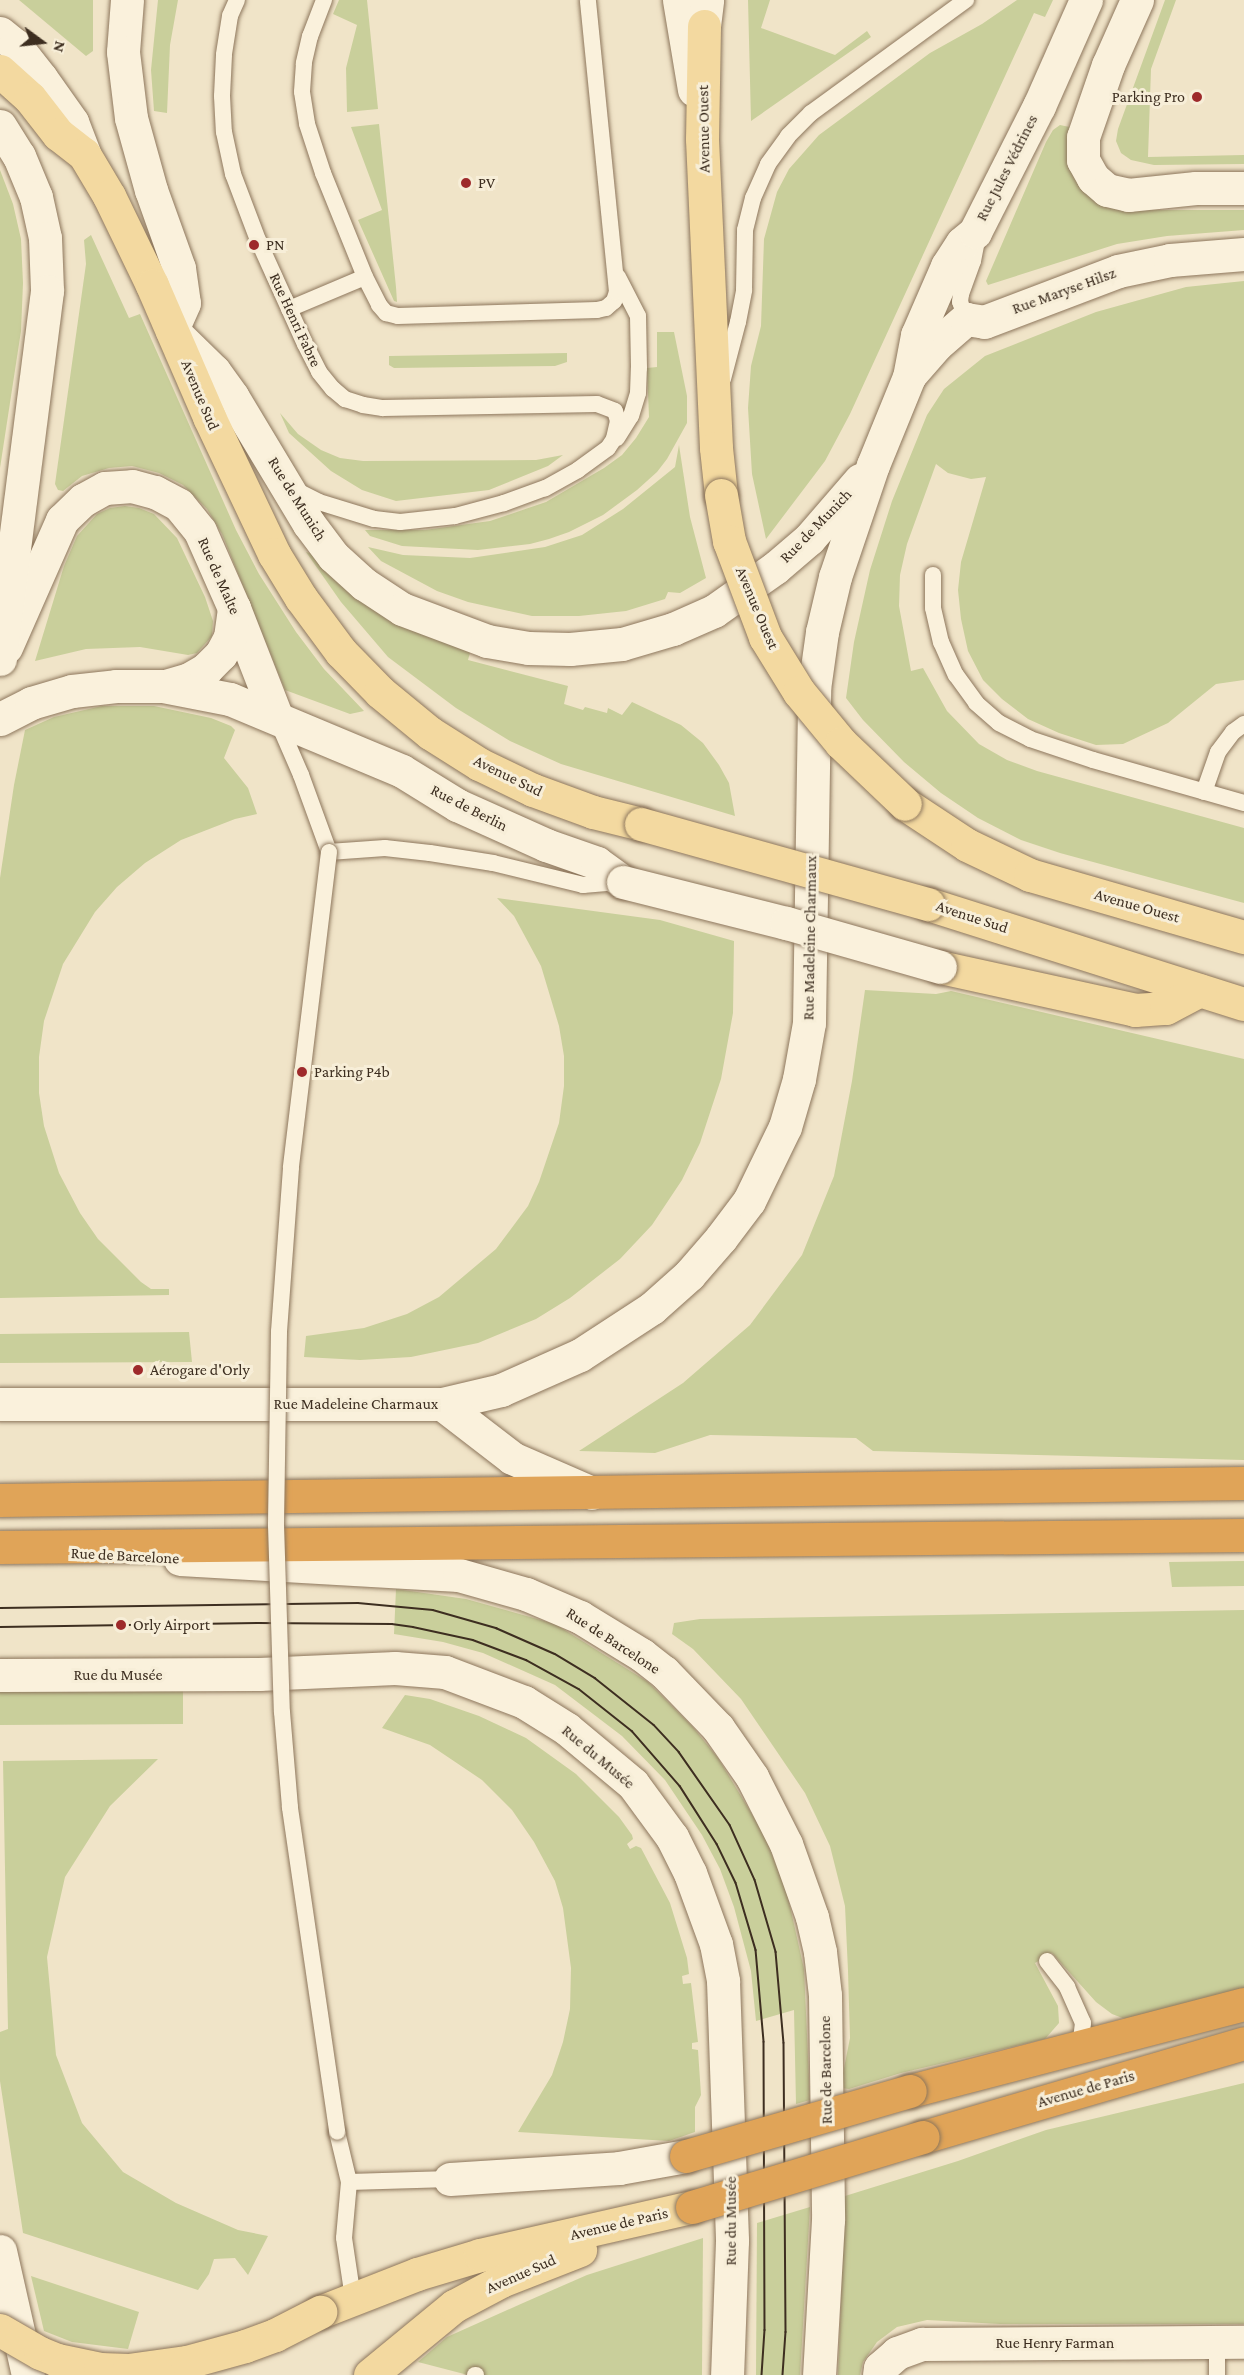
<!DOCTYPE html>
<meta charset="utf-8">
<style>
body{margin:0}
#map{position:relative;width:1244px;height:2375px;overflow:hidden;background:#f0e4c8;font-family:"Crimson Pro",serif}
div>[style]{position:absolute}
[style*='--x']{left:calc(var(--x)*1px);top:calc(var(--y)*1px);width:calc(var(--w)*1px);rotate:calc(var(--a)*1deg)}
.green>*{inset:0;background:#c9cf9b}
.roads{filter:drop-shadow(0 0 2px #8d765c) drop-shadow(0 0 2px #8d765c)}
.lane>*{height:16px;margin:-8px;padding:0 8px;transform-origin:8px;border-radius:8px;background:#faf1dc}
.street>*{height:33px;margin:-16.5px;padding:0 16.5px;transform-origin:16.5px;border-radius:16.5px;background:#faf1dc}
.secondary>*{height:33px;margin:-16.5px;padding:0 16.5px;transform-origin:16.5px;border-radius:16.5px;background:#faf1dc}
.primary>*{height:33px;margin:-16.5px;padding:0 16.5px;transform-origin:16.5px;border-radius:16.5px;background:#f3d9a0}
.highway>*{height:33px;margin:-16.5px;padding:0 16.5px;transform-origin:16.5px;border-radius:16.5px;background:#e0a458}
.tram>*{height:1.5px;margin:-0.75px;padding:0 0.75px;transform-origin:0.75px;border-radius:0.75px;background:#3d2e20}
.bridges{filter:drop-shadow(0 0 2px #8d765c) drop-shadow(0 0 2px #8d765c)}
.lane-bridge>*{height:16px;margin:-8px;padding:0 8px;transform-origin:8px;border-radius:8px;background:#faf1dc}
.street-bridge>*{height:33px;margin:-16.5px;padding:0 16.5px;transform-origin:16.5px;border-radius:16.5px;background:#faf1dc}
.primary-bridge>*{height:33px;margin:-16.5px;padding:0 16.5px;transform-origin:16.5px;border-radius:16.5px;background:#f3d9a0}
.highway-bridge>*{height:33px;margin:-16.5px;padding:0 16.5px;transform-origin:16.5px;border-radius:16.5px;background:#e0a458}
.dots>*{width:16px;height:16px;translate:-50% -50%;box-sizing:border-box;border:3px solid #f7eed8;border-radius:50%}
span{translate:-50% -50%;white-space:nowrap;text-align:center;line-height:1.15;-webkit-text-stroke:6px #f7eed8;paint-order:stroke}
.poi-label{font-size:16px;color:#3d2e20}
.right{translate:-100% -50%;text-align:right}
.left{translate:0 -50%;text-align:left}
.street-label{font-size:16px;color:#3d2e20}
.north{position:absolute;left:12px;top:12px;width:60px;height:60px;-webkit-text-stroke:4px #f7eed8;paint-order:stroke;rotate:105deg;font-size:16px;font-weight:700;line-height:24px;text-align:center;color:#3d2e20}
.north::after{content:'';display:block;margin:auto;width:21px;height:27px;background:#3d2e20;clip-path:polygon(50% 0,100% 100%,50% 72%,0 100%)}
</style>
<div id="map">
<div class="green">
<i style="clip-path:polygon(19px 0,93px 0,93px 51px,86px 56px)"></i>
<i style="clip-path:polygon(158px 0,178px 0,170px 45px,167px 113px,154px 111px,151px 70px)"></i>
<i style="clip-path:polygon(339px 0,367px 0,378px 109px,347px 112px,346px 68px,357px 25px,333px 14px)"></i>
<i style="clip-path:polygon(748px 0,770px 0,761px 28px,835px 55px,867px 31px,871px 37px,751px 121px)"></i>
<i style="clip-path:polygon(1017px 0,1053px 0,1045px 17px,1034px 13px,850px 414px,825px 461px,766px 539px,752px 474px,748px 408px,751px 366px,761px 326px,764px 239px,777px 192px,789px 169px,819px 135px,930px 53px,982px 24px)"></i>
<i style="clip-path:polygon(1165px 0,1176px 0,1151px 69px,1148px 157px,1244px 155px,1244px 164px,1154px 165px,1131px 160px,1121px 153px,1116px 141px,1118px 129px)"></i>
<i style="clip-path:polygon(379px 124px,396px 287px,397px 302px,394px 301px,358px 220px,382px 210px,351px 127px)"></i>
<i style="clip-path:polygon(1060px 125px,1074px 128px,1126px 210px,1244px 210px,1244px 230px,1167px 236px,1117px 244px,988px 285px,986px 281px,1046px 142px,1053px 130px)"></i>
<i style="clip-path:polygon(0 170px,13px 204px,21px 239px,23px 283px,21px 331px,0 468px)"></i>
<i style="clip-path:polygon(91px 235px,129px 318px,140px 314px,236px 530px,259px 574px,296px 632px,324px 669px,364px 711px,350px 714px,285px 690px,222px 534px,207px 509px,183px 485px,159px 473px,132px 466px,109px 468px,82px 476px,63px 491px,58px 490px,55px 484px,86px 264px,84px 240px)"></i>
<i style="clip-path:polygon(1244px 281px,1244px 680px,1216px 684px,1168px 723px,1123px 744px,1096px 745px,1059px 733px,1028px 719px,1002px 699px,983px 680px,968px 651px,961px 619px,958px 590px,961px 562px,986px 477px,971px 479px,948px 473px,936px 464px,907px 544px,900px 575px,899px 606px,911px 671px,923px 668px,947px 711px,979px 744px,1007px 760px,1037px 771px,1244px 828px,1244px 903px,1060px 853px,1021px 840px,978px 818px,941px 793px,904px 762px,863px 720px,846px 698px,854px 642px,870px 570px,892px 501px,927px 415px,944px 389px,985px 356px,1096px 312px,1186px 287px)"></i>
<i style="clip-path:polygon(657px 332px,674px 332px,687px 396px,687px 423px,667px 459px,657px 472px,637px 490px,603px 515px,569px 532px,549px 539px,530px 544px,478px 550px,402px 546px,370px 536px,365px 530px,425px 530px,490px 521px,546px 502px,604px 468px,622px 455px,636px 438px,649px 417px,647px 368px,657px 367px)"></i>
<i style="clip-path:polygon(567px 353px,567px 362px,555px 366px,394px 368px,389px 365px,389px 356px)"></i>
<i style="clip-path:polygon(280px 413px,298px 434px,321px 450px,340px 458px,363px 461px,536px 460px,563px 455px,548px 466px,489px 490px,396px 501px,362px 490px,331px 471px,289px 433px)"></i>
<i style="clip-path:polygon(679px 445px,690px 517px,706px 578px,680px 593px,668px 592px,665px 599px,626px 611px,579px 616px,532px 616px,468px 602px,437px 591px,381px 561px,368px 547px,403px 555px,470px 558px,545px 547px,582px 535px,623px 509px,675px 467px)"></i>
<i style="clip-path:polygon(125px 506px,139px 508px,154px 514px,177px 538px,205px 597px,213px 621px,212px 636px,197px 653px,188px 655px,140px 647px,86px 649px,35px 661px,64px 566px,77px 536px,97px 514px,110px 508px)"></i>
<i style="clip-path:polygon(306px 552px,313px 554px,471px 649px,468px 660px,568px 686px,564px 704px,583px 710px,585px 707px,607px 713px,608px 708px,622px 715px,632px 702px,681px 725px,703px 743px,719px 765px,729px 783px,735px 816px,561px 764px,510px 741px,456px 708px,388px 657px,341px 602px)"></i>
<i style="clip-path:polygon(102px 706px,154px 706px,211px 718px,231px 726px,235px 730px,224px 758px,248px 788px,257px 814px,235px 819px,181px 840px,145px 863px,117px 887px,95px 912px,63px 964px,44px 1021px,39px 1057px,39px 1093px,44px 1126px,59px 1173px,80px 1213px,98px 1239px,141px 1282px,151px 1289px,169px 1289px,169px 1295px,0 1298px,0 878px,14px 785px,25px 730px,54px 717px)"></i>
<i style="clip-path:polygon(497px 898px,660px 920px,734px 941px,733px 1013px,721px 1079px,700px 1143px,682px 1180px,652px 1225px,620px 1259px,570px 1298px,536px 1319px,478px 1343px,411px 1357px,360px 1360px,304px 1357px,306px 1336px,364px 1328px,407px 1314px,439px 1297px,496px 1249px,528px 1206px,539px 1182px,559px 1123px,564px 1086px,564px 1056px,559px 1026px,541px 966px,514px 916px)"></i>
<i style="clip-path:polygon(865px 990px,936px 994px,951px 991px,1244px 1059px,1244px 1460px,873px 1451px,856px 1438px,710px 1435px,655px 1453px,579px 1451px,683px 1383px,750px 1325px,802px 1255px,834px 1176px,852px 1081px)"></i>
<i style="clip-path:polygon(189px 1332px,192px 1362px,0 1363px,0 1334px)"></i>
<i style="clip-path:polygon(1244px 1561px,1244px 1586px,1172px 1587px,1169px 1562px)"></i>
<i style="clip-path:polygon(396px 1589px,466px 1599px,555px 1624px,648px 1682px,692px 1726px,718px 1758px,764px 1834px,787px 1893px,804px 1969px,810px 2100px,796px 2104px,794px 2010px,756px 2021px,751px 1971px,734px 1907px,720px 1869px,702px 1835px,665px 1780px,622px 1736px,555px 1685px,483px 1653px,443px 1642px,394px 1634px)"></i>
<i style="clip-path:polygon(1244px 1610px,1244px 1992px,1125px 2019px,1112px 2014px,1096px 2002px,1052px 1953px,1035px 1963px,1058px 2006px,1059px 2023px,1045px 2039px,901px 2073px,849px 2089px,840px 2088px,850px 2038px,848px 1971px,845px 1906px,830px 1846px,805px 1793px,741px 1699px,693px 1649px,672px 1634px,674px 1623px,700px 1619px)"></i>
<i style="clip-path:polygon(0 1687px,183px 1688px,183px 1724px,0 1725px)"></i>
<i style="clip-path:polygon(405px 1695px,430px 1699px,479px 1716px,526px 1738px,576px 1774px,619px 1817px,632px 1835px,633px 1839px,627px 1844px,630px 1849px,636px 1846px,641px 1848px,670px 1903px,687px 1958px,689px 1974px,682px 1976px,683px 1984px,691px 1983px,698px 2042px,692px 2043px,692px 2049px,698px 2050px,701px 2095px,695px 2107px,695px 2132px,669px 2141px,518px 2132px,552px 2075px,563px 2042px,570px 2009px,571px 1968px,563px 1908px,555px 1881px,534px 1842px,512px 1810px,482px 1780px,430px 1745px,382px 1728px)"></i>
<i style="clip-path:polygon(158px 1759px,110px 1806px,65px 1877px,47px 1957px,56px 2055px,82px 2123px,123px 2172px,176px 2203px,238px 2230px,268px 2236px,248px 2275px,235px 2258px,214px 2259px,209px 2274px,198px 2290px,23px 2233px,0 2081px,0 2032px,8px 2029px,3px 1761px)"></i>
<i style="clip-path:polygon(1244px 2083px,1244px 2324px,1000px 2324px,927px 2320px,897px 2327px,877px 2342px,863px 2362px,860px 2375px,838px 2375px,845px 2196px,958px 2161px,1046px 2130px)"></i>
<i style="clip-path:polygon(810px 2207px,800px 2375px,756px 2375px,757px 2223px)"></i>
<i style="clip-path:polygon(703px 2238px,702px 2375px,468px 2375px,418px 2362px,447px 2337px,523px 2303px,587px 2275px)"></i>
<i style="clip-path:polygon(31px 2276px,139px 2312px,128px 2349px,72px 2342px,44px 2331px)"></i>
</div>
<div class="roads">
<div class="lane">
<i style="--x:237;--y:0;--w:17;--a:114"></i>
<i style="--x:230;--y:16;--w:39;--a:99"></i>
<i style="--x:224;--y:55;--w:41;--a:92.8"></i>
<i style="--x:222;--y:96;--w:36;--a:87"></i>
<i style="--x:224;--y:132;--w:43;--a:77.9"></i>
<i style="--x:233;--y:174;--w:71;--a:69.3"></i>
<i style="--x:258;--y:240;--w:114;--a:65.7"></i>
<i style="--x:305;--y:344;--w:31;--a:63"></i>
<i style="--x:319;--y:372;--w:22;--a:51"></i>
<i style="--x:333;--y:389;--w:16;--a:40"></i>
<i style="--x:345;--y:399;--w:19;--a:18"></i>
<i style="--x:363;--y:405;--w:20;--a:9"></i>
<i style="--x:383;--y:408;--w:214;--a:-1.1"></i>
<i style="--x:597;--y:404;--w:19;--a:21"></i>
<i style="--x:615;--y:411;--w:10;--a:73"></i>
<i style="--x:618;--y:421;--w:18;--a:103"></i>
<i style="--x:614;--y:439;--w:11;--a:124"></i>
<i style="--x:608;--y:448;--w:37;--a:144"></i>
<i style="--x:578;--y:470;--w:38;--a:151"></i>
<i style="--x:545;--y:488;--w:44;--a:159.9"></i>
<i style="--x:504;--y:503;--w:51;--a:165.1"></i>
<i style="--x:455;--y:516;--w:55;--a:173.8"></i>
<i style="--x:400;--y:522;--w:26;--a:-173"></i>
<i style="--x:374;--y:519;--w:58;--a:-162.8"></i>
<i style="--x:319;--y:502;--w:29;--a:-153"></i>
<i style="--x:324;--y:0;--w:39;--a:111"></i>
<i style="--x:310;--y:36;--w:28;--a:103"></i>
<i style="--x:304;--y:63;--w:29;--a:94"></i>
<i style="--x:302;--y:92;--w:32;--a:81"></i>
<i style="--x:307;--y:124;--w:52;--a:71.9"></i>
<i style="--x:323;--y:173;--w:112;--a:68"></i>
<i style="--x:365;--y:277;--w:31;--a:63"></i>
<i style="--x:379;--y:305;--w:11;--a:49"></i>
<i style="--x:386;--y:313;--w:12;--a:14"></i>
<i style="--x:398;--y:316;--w:199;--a:-1.7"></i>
<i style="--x:597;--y:310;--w:9;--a:-13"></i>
<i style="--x:606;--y:308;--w:11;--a:-41"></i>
<i style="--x:614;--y:301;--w:9;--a:-72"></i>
<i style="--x:617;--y:292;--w:293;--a:-95.7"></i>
<i style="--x:289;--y:309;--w:82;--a:-22.8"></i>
<i style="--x:966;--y:319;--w:18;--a:-109"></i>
<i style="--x:960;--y:302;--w:8;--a:-83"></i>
<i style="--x:961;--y:294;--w:35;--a:-70"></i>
<i style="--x:973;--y:261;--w:21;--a:-79"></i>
<i style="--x:977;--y:240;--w:7;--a:-106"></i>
<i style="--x:723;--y:379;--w:59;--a:-75.3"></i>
<i style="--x:738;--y:322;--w:33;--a:-79"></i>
<i style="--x:744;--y:290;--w:60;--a:-89"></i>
<i style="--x:745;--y:230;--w:33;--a:-76"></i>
<i style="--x:753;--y:198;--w:37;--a:-66"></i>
<i style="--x:768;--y:164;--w:34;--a:-54"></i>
<i style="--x:788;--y:136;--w:33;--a:-45"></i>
<i style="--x:811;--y:113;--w:192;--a:-36.1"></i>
<i style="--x:617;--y:438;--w:26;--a:-58"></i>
<i style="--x:631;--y:416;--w:24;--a:-73"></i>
<i style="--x:638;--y:393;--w:25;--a:-88"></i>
<i style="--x:639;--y:368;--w:52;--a:-91.1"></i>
<i style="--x:638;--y:316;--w:44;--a:-117.1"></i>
<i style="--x:933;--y:575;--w:33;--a:90"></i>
<i style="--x:933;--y:608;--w:35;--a:77"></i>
<i style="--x:941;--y:642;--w:36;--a:66"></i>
<i style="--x:956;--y:675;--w:34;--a:54"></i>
<i style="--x:976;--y:703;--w:30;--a:41"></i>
<i style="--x:999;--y:723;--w:35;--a:27"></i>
<i style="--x:1030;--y:739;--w:66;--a:18.4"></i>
<i style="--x:1093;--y:760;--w:157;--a:15.9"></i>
<i style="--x:278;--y:722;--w:58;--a:66.5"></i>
<i style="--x:301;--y:775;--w:82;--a:70"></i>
<i style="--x:329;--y:852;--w:56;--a:-4.1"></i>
<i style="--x:385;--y:848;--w:45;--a:6.3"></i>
<i style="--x:430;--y:853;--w:64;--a:9"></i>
<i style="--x:493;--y:863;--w:93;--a:13.7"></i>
<i style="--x:583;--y:885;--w:38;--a:-5"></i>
<i style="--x:1204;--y:792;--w:42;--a:-70.7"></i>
<i style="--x:1218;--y:752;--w:25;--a:-53"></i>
<i style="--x:1233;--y:732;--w:14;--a:-36"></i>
<i style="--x:1047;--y:1961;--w:33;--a:52"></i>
<i style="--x:1067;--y:1987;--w:39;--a:66"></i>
<i style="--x:1083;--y:2023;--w:24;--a:97"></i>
<i style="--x:337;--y:2132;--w:51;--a:76.5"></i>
<i style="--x:349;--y:2182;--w:56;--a:95.1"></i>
<i style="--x:344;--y:2238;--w:61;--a:81.5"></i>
<i style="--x:349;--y:2182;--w:101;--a:-1.7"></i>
<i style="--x:1217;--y:2342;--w:33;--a:90"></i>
<i style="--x:475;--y:2375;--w:1;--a:0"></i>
</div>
<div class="street">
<i style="--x:127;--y:0;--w:52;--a:94.4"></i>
<i style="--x:123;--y:52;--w:66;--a:83.1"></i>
<i style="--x:131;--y:118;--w:75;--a:74.5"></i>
<i style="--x:151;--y:190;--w:83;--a:70.3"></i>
<i style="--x:179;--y:268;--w:35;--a:82"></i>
<i style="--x:184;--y:303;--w:30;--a:114"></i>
<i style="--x:172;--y:330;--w:59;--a:44.3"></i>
<i style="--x:214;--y:371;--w:31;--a:54"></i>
<i style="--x:232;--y:396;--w:149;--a:59"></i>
<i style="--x:309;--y:524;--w:40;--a:53"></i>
<i style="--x:333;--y:556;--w:42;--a:42.1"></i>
<i style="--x:364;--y:584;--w:45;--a:33.3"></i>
<i style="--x:402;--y:609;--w:91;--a:20.6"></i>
<i style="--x:487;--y:641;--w:42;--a:9.7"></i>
<i style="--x:528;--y:648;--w:42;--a:1.4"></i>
<i style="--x:570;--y:649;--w:52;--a:-5.5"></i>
<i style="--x:622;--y:644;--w:53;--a:-16.4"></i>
<i style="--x:673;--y:629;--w:45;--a:-23.7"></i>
<i style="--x:714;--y:611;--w:75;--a:-35.2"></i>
<i style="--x:775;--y:568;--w:45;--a:-40.5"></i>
<i style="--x:809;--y:539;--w:78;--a:-49.2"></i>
<i style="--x:679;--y:0;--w:91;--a:80.5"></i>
<i style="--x:1137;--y:0;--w:71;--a:114"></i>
<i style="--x:1108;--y:65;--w:76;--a:109.1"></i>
<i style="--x:1083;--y:137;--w:23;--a:90"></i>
<i style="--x:1083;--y:160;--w:21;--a:61"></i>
<i style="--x:1093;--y:178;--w:18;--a:41"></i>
<i style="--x:1107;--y:190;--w:22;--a:13"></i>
<i style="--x:1128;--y:195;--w:68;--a:-5.9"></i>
<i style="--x:1196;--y:188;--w:48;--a:0"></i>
<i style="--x:704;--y:26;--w:26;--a:-83"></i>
<i style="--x:0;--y:33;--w:19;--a:39"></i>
<i style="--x:15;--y:45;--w:42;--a:51.8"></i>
<i style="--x:41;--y:78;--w:54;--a:54.8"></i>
<i style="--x:72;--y:122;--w:34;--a:69"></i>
<i style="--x:910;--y:375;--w:40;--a:-49"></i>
<i style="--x:936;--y:345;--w:40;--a:-41"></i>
<i style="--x:966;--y:319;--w:18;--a:9"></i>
<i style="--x:984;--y:322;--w:143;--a:-20.8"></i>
<i style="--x:1118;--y:271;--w:53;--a:-11.9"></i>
<i style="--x:1170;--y:260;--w:74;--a:-4.6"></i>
<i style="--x:6;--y:647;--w:139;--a:-66.2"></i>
<i style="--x:62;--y:520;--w:29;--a:-44"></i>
<i style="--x:83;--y:500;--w:25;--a:-29"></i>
<i style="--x:105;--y:488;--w:27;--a:-4"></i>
<i style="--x:132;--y:486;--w:24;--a:15"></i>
<i style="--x:155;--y:492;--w:27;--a:28"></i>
<i style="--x:179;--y:505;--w:33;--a:51"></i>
<i style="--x:200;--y:531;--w:84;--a:66.2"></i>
<i style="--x:234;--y:608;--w:116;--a:68.7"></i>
<i style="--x:165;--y:686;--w:25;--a:-16"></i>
<i style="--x:189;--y:679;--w:20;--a:-30"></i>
<i style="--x:206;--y:669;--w:21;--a:-45"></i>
<i style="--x:221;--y:654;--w:19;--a:-62"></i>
<i style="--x:230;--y:637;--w:29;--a:-82"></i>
<i style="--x:0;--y:719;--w:35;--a:-27"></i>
<i style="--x:31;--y:703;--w:43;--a:-16.3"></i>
<i style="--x:72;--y:691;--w:44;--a:-6.5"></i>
<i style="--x:116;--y:686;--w:47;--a:0"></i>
<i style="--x:163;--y:686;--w:68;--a:11"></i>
<i style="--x:230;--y:699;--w:186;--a:22.7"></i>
<i style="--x:402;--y:771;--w:65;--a:31.7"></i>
<i style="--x:457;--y:805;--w:98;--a:24.2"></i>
<i style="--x:546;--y:845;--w:54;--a:19.4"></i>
<i style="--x:597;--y:863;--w:32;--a:36"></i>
<i style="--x:0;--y:1404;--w:442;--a:0"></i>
<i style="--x:442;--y:1404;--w:61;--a:-13.3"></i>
<i style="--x:501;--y:1390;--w:86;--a:-23.9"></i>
<i style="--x:580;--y:1355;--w:86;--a:-33.1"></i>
<i style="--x:652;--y:1308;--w:50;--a:-41.7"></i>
<i style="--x:689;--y:1275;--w:49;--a:-49.1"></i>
<i style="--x:721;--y:1238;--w:46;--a:-52.9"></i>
<i style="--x:749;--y:1201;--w:82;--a:-64.1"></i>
<i style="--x:785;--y:1127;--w:50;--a:-73.7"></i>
<i style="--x:799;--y:1079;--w:57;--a:-79.9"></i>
<i style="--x:809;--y:1023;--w:334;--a:-89.1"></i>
<i style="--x:814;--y:689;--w:58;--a:-82"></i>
<i style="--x:822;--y:632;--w:57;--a:-76.7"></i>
<i style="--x:835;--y:577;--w:118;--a:-71.3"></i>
<i style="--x:873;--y:465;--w:95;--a:-67.8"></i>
<i style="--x:909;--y:377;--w:43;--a:-79.2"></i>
<i style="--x:917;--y:335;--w:75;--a:-66.5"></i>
<i style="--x:947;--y:266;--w:27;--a:-57"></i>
<i style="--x:962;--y:243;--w:17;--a:-40"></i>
<i style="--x:975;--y:232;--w:141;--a:-63.1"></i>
<i style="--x:1039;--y:106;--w:116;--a:-66.1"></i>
<i style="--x:442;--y:1404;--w:88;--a:37.6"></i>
<i style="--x:512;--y:1458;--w:87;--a:23.6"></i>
<i style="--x:0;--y:1675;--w:259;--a:-0.2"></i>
<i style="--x:259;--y:1674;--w:136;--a:-2.5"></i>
<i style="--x:395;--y:1668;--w:50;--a:4.6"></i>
<i style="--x:445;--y:1672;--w:85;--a:20.8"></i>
<i style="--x:524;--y:1702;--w:51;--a:32.1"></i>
<i style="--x:567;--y:1729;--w:86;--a:39.8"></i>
<i style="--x:633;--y:1784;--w:66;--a:53.7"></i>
<i style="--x:672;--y:1837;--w:40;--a:63.4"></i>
<i style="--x:690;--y:1873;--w:76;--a:69.9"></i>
<i style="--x:716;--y:1944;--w:38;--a:79"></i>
<i style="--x:723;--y:1981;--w:260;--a:88"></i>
<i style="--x:732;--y:2241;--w:134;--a:92.1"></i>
<i style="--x:450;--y:2179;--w:169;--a:-3.7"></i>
<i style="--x:619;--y:2168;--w:68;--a:-10.2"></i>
<i style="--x:0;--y:2251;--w:127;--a:77.3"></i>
<i style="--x:879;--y:2375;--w:7;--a:-82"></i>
<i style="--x:880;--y:2368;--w:23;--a:-41"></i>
<i style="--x:897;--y:2353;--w:27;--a:-20"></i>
<i style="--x:922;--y:2344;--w:322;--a:-0.4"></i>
</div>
<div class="secondary">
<i style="--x:0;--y:126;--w:36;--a:58"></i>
<i style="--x:19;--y:156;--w:44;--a:67.5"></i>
<i style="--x:36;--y:197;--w:42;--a:77.6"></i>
<i style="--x:45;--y:238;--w:53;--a:87.8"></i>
<i style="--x:47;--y:291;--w:371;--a:97.3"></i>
<i style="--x:180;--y:1559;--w:279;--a:3.3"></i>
<i style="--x:459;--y:1575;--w:70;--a:15.8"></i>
<i style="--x:526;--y:1594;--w:59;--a:23.1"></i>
<i style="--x:580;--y:1617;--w:73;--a:31.5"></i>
<i style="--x:642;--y:1655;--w:28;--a:38"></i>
<i style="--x:664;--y:1672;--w:78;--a:46"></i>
<i style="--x:718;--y:1728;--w:60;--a:55.2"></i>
<i style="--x:752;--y:1777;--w:75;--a:63.1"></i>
<i style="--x:786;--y:1844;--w:77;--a:70.4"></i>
<i style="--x:812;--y:1917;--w:36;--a:77"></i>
<i style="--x:820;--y:1952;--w:43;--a:83.4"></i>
<i style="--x:825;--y:1995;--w:225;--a:89.2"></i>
<i style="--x:828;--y:2220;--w:155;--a:93.3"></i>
</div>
<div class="primary">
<i style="--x:704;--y:26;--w:113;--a:91"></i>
<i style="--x:702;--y:139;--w:309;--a:87.4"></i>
<i style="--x:716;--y:448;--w:47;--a:83.9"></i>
<i style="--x:0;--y:71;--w:40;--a:42"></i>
<i style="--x:30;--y:98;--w:46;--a:52.1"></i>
<i style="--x:58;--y:134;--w:33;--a:38"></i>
<i style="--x:84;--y:154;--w:49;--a:59.2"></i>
<i style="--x:109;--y:196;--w:99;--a:64.2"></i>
<i style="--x:152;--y:285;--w:144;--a:66.6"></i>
<i style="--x:209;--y:417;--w:152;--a:64.6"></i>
<i style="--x:274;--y:554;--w:52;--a:58.5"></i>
<i style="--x:301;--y:598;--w:67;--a:53.5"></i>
<i style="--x:341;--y:652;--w:56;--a:45.7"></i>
<i style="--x:380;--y:692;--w:65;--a:39.4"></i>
<i style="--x:430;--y:733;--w:58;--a:32.3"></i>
<i style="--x:479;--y:764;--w:60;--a:25.7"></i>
<i style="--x:533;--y:790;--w:64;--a:20.1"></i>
<i style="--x:593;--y:812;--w:49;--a:14"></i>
<i style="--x:905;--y:804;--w:74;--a:33.5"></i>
<i style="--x:967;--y:845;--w:70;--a:25.5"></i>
<i style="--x:1030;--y:875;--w:223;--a:16.2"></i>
<i style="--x:928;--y:904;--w:331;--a:17.6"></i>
<i style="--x:940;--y:967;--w:200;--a:12.4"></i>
<i style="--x:1135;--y:1010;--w:31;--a:-4"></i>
<i style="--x:1166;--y:1008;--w:38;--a:-28"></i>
<i style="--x:320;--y:2312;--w:104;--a:-21.4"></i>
<i style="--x:417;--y:2274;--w:66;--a:-16.8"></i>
<i style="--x:480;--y:2255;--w:217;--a:-12.8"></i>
<i style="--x:370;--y:2375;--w:109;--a:-39.4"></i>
<i style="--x:454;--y:2306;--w:53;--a:-28"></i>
<i style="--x:501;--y:2281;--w:85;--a:-21.4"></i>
</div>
<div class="highway">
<i style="--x:0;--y:1500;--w:1244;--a:-0.78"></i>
<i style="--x:0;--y:1547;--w:1244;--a:-0.55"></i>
<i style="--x:910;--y:2091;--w:345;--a:-14.6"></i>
<i style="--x:923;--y:2137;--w:334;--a:-16.3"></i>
</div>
</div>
<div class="tram">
<i style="--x:0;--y:1608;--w:358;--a:-0.8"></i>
<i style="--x:358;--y:1603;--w:75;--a:5.3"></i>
<i style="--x:433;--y:1610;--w:66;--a:15.9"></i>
<i style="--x:496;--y:1628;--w:64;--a:23.8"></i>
<i style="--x:555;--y:1654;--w:47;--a:31"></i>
<i style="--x:595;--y:1678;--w:75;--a:38.5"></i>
<i style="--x:654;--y:1725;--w:37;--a:47"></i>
<i style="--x:679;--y:1752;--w:89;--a:55.1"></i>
<i style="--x:730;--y:1825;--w:60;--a:65.6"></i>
<i style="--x:755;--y:1880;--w:75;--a:73.7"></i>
<i style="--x:776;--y:1952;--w:91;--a:85"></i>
<i style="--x:784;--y:2043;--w:289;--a:89.6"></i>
<i style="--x:786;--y:2332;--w:43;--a:94"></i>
<i style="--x:0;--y:1627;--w:257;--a:-0.9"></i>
<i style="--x:257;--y:1623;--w:135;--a:0.4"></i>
<i style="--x:392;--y:1624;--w:21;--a:8"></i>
<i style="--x:413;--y:1627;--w:61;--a:12.2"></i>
<i style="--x:473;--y:1640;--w:57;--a:20.7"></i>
<i style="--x:526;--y:1660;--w:60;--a:28.7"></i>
<i style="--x:579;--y:1689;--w:68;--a:38.4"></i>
<i style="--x:632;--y:1731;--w:73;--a:48.9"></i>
<i style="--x:680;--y:1786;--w:69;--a:57.5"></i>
<i style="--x:717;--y:1844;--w:43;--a:64"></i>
<i style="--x:736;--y:1883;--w:70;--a:73.4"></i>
<i style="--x:756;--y:1950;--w:92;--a:85"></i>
<i style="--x:764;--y:2042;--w:288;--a:89.8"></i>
<i style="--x:765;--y:2330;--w:45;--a:93.8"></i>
</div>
<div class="bridges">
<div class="lane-bridge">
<i style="--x:329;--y:852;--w:318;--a:96.9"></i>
<i style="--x:291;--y:1168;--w:164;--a:94.2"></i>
<i style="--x:279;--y:1332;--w:193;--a:90.9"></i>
<i style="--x:276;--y:1525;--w:187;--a:88.2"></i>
<i style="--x:282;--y:1712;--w:96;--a:85.2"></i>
<i style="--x:290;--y:1808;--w:327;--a:81.7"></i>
</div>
<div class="street-bridge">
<i style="--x:623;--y:882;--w:168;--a:14.1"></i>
<i style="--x:786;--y:923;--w:160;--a:15.9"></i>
</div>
<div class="primary-bridge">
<i style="--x:721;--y:495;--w:47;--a:80.1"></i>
<i style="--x:729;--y:541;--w:103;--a:69.4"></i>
<i style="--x:765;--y:637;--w:65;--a:58.3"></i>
<i style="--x:799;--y:692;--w:66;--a:50.5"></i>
<i style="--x:841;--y:743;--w:88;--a:43.6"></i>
<i style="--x:641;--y:824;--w:298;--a:15.6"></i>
<i style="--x:0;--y:2330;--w:46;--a:29.9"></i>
<i style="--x:40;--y:2353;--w:18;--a:22"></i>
<i style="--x:57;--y:2360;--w:44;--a:11.8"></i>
<i style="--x:100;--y:2369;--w:28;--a:2"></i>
<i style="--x:128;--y:2370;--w:60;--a:-7.7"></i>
<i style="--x:187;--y:2362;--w:60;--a:-15.4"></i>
<i style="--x:245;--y:2346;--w:32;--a:-20"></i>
<i style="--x:275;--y:2335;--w:51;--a:-27.1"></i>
</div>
<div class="highway-bridge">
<i style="--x:686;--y:2156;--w:233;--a:-16.2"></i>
<i style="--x:692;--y:2207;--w:241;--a:-16.9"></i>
</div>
</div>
<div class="dots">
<i style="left:1197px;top:97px;background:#9e2a2b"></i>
<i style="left:466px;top:183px;background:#9e2a2b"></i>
<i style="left:254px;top:245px;background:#9e2a2b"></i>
<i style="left:302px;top:1072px;background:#9e2a2b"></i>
<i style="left:138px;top:1370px;background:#9e2a2b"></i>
<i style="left:121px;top:1625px;background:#9e2a2b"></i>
</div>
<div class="poi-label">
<span class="right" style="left:1185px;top:97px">Parking Pro</span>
<span class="left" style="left:478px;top:183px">PV</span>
<span class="left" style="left:266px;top:245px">PN</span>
<span class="left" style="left:314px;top:1072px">Parking P4b</span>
<span class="left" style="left:150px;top:1370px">Aérogare d'Orly</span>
<span class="left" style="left:133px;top:1625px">Orly Airport</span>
</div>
<div class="street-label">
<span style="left:704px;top:129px;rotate:-91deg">Avenue Ouest</span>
<span style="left:1007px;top:168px;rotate:-63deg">Rue Jules Védrines</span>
<span style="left:1064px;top:291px;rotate:-20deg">Rue Maryse Hilsz</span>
<span style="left:295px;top:320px;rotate:65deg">Rue Henri Fabre</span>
<span style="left:200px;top:395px;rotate:67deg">Avenue Sud</span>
<span style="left:297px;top:499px;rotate:58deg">Rue de Munich</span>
<span style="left:816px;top:526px;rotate:-46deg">Rue de Munich</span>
<span style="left:219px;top:576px;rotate:66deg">Rue de Malte</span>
<span style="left:757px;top:608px;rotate:67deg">Avenue Ouest</span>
<span style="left:508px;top:776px;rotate:26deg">Avenue Sud</span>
<span style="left:469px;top:808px;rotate:27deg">Rue de Berlin</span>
<span style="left:1137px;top:906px;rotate:16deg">Avenue Ouest</span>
<span style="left:972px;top:917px;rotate:18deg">Avenue Sud</span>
<span style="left:810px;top:938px;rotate:-89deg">Rue Madeleine Charmaux</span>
<span style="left:356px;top:1404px">Rue Madeleine Charmaux</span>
<span style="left:125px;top:1556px;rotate:3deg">Rue de Barcelone</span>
<span style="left:613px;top:1641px;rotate:33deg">Rue de Barcelone</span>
<span style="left:118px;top:1675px">Rue du Musée</span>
<span style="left:598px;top:1757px;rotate:40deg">Rue du Musée</span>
<span style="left:826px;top:2070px;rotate:-91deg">Rue de Barcelone</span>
<span style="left:1086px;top:2089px;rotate:-16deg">Avenue de Paris</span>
<span style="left:731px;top:2221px;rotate:-90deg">Rue du Musée</span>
<span style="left:619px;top:2224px;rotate:-13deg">Avenue de Paris</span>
<span style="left:521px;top:2274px;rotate:-24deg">Avenue Sud</span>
<span style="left:1055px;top:2343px">Rue Henry Farman</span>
</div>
<div class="north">N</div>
</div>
